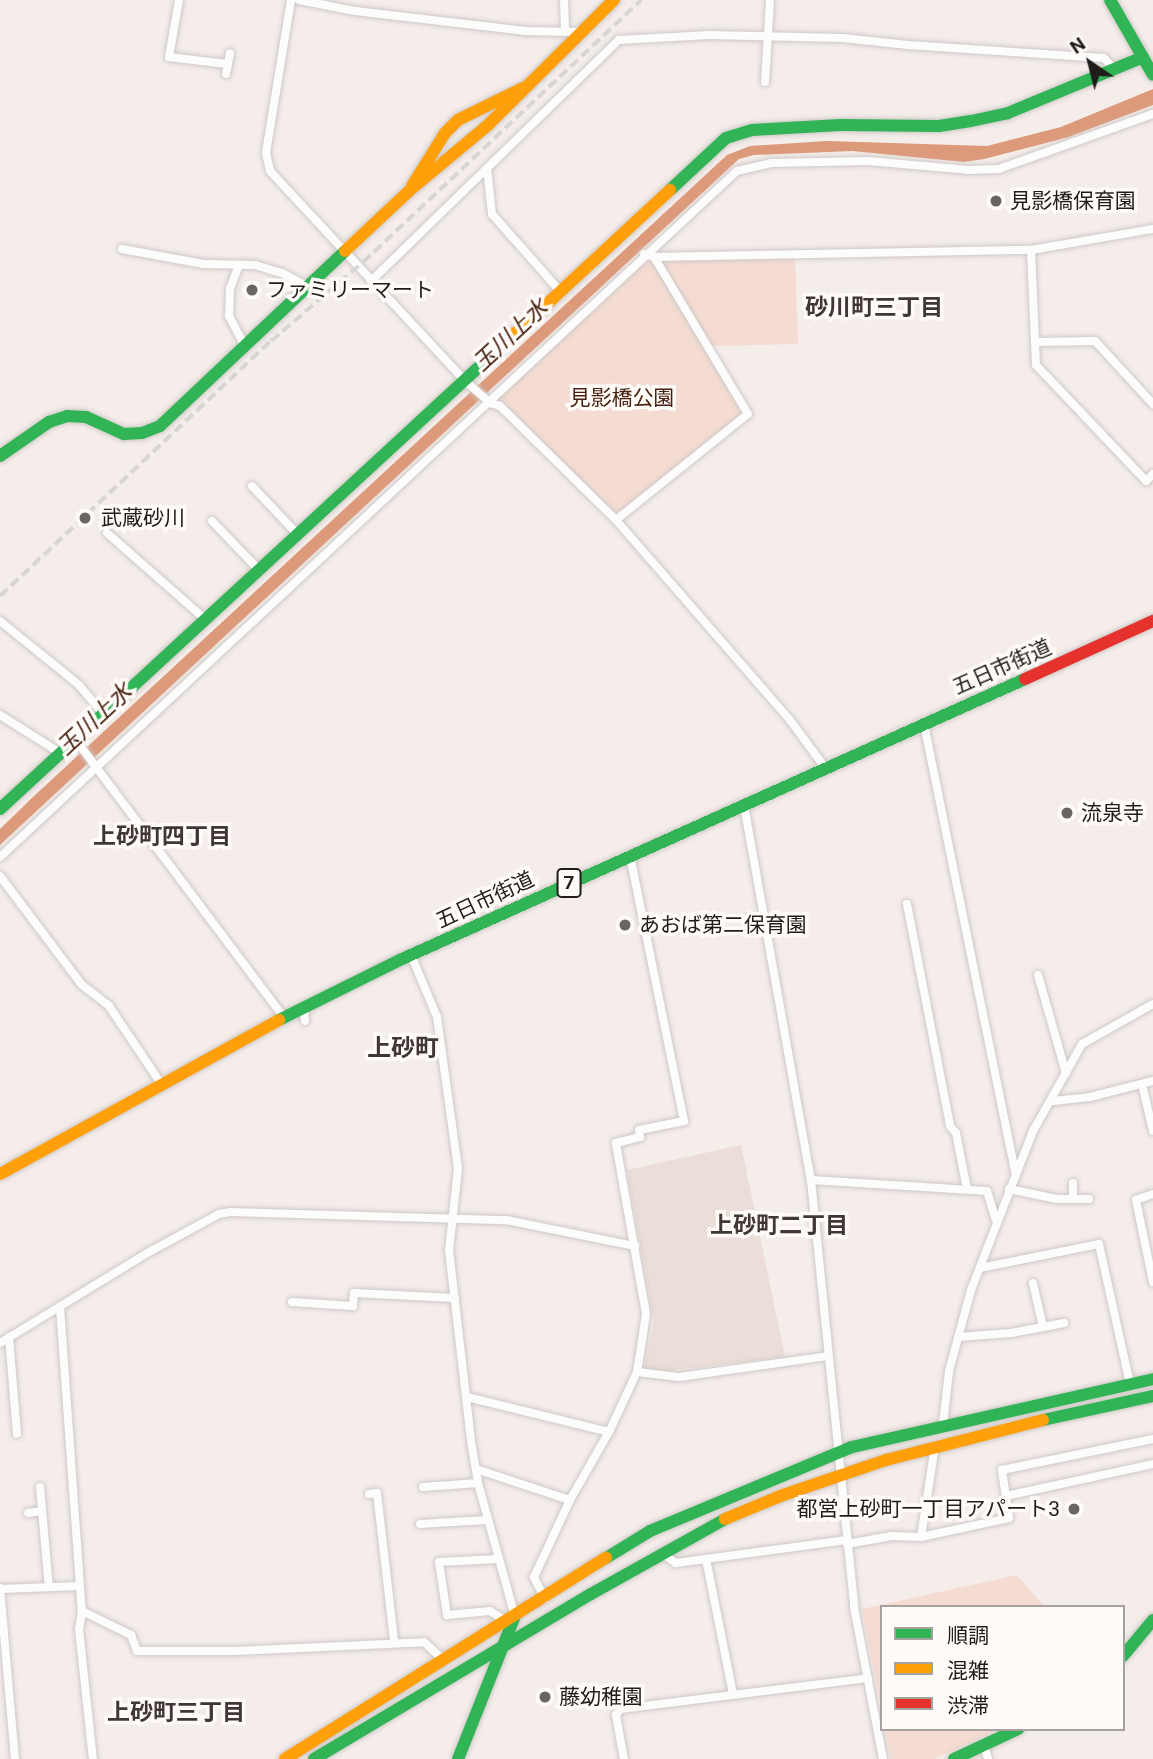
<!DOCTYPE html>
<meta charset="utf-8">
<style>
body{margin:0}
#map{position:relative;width:1153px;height:1759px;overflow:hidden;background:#f4edea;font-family:Roboto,"Noto Sans JP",sans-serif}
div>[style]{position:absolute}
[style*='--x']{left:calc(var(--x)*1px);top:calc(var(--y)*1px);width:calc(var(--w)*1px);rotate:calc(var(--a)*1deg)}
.built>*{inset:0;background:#ebddd8}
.green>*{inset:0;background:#f5dcd2}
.water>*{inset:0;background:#dc9a7b}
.roads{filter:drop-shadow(0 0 2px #cec9c7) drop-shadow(0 0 2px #cec9c7)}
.street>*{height:8px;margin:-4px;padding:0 4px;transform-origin:4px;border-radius:4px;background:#fdfcfc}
.fast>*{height:12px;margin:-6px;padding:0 6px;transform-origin:6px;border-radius:6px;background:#30b455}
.slow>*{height:12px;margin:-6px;padding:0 6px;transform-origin:6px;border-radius:6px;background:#ff9f0a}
.jam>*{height:12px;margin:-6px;padding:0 6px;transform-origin:6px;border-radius:6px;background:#e5322d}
.rail>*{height:3.5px;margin-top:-1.75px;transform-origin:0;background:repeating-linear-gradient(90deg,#d7d5d5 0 10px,transparent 0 15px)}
.dots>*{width:19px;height:19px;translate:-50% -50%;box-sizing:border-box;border:4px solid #fffbf9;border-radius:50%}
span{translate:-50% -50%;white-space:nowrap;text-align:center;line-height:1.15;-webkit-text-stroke:7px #fffbf9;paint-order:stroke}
.shield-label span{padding:2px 5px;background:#fffbf9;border:2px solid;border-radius:5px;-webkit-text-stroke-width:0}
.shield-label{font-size:19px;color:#201c1a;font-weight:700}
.poi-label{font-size:21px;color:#201c1a}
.left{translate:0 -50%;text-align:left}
.right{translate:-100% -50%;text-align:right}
.park-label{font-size:21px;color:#482311}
.street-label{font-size:21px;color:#201c1a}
.neighbourhood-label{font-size:23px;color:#403734;font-weight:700}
.water-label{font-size:23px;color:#441f0d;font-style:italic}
.quarter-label{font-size:24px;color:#403734;font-weight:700}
.legend{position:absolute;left:880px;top:1605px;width:245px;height:126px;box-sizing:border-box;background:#fffbf9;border:2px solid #a6a2a0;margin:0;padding:9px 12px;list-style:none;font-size:21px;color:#201c1a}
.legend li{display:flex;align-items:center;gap:14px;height:35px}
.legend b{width:35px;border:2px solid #a6a2a0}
.north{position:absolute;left:1055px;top:28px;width:70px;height:70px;-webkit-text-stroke:5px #fffbf9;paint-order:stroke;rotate:325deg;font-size:19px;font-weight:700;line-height:28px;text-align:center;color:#201c1a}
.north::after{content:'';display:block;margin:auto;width:24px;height:32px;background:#201c1a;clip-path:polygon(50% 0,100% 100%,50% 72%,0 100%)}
</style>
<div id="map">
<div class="built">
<i style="clip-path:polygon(741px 1145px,785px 1357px,647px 1373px,644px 1368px,654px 1322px,627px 1170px)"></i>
</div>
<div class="green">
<i style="clip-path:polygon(795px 256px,798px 344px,707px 346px,743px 414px,618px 515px,490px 398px,646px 258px)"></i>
<i style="clip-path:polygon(1017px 1575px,1045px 1607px,882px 1607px,882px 1711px,862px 1609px)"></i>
<i style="clip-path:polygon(885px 1729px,999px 1729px,934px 1759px,891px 1759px)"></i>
</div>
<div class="water">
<i style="clip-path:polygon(1153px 89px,1153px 105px,1069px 137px,984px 159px,964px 162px,852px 151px,754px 155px,739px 159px,0 845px,0 829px,33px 797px,727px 155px,750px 146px,827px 141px,987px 146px,1061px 127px)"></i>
</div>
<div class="roads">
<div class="street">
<i style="--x:179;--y:0;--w:58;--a:100"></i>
<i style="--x:169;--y:57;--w:58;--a:6.9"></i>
<i style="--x:291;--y:0;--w:155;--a:99.3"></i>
<i style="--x:266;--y:153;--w:18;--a:77"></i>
<i style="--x:270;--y:171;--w:285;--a:47.1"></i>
<i style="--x:464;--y:380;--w:35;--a:41"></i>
<i style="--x:490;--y:403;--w:10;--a:17"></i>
<i style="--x:500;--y:406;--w:163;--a:44.5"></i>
<i style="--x:616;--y:520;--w:265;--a:49"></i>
<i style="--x:790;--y:720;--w:61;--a:53.7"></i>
<i style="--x:299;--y:0;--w:57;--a:11.1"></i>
<i style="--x:355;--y:11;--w:170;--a:6.7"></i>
<i style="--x:524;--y:31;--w:57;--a:1"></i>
<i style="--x:564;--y:0;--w:32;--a:88"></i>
<i style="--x:226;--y:74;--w:21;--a:-79"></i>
<i style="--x:765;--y:82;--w:82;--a:-86.5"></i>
<i style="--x:487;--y:168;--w:46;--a:83.8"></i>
<i style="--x:492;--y:214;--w:103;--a:48.6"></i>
<i style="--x:122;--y:249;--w:83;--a:10.4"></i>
<i style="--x:204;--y:264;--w:51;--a:1.1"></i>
<i style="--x:255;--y:265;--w:28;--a:17"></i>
<i style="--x:282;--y:273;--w:30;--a:28"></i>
<i style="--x:1031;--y:250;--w:115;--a:87.5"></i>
<i style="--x:1036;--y:365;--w:160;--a:46.5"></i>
<i style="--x:1146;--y:481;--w:10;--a:-45"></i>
<i style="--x:644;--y:254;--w:10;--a:17"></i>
<i style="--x:654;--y:257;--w:377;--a:-1.1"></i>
<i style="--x:1031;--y:250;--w:124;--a:-9.8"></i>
<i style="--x:239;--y:265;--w:25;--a:111"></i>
<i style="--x:230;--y:288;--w:28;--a:92"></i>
<i style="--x:229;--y:316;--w:34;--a:62"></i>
<i style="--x:371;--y:281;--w:346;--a:-44.2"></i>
<i style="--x:619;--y:40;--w:90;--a:-3.2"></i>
<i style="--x:709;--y:35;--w:134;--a:1.3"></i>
<i style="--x:843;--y:38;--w:65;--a:6.1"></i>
<i style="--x:908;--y:45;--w:196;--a:3.8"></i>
<i style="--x:1104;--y:58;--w:15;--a:48"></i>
<i style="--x:1035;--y:342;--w:60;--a:-1"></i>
<i style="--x:1095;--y:341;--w:86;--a:47.4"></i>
<i style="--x:252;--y:486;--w:66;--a:46.8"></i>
<i style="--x:616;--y:520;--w:169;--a:-38.8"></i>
<i style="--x:748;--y:414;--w:183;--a:-120.9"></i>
<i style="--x:212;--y:521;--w:66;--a:46.2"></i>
<i style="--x:107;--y:533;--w:130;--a:41.3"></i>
<i style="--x:0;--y:621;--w:102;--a:39"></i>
<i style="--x:79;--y:685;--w:38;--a:50"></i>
<i style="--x:0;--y:715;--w:71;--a:32.3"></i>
<i style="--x:924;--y:724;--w:458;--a:78.5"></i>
<i style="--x:75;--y:739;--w:348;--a:53.1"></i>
<i style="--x:744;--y:805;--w:381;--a:79.9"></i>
<i style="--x:811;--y:1180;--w:429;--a:84.2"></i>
<i style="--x:854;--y:1607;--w:155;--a:79.2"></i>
<i style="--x:0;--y:857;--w:1007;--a:-42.95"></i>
<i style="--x:737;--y:171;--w:35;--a:-13"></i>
<i style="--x:771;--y:163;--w:97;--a:-1.2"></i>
<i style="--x:868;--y:161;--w:100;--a:5.1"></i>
<i style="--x:968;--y:170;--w:31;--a:-2"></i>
<i style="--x:999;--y:169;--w:164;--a:-19.7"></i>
<i style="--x:0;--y:876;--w:135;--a:53.1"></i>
<i style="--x:81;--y:984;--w:36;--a:38"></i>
<i style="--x:109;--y:1006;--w:95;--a:56.1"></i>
<i style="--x:907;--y:904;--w:226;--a:79"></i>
<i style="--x:950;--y:1126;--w:9;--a:49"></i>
<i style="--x:956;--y:1133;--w:57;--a:78.9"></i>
<i style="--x:411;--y:955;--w:67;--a:67.2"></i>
<i style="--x:437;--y:1017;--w:153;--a:82.1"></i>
<i style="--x:458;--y:1169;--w:81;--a:96.3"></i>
<i style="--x:449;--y:1250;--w:192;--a:83.4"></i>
<i style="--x:471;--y:1441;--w:43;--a:80.5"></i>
<i style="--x:478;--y:1483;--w:138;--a:74.5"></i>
<i style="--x:1038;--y:975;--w:102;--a:74.1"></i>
<i style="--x:304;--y:1007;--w:14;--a:86"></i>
<i style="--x:1142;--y:1084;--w:48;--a:76.8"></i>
<i style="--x:1053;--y:1101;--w:37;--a:-6"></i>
<i style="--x:1090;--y:1097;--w:65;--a:-14.3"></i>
<i style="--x:811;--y:1180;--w:176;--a:3.6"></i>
<i style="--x:987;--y:1191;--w:30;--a:73"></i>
<i style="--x:1009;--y:1189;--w:49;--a:11.8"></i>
<i style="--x:1057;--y:1199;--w:32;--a:0"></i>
<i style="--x:1153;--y:1194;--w:18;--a:161"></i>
<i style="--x:1136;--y:1200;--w:84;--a:78.3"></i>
<i style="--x:1073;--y:1199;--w:16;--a:-90"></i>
<i style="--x:980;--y:1268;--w:121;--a:-11.4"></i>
<i style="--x:1099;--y:1244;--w:143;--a:77.5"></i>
<i style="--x:1033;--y:1283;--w:45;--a:77.2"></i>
<i style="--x:292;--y:1302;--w:61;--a:3.8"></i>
<i style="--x:353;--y:1306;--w:13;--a:-86"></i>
<i style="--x:354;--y:1293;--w:101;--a:2.8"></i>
<i style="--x:60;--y:1307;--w:305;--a:85.9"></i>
<i style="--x:82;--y:1611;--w:18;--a:99"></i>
<i style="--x:79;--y:1629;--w:131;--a:83.9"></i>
<i style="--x:9;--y:1337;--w:97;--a:85.3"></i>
<i style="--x:958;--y:1337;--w:53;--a:-4.3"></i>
<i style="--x:1011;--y:1333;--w:54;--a:-10.7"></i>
<i style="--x:0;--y:1343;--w:177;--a:-31.4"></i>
<i style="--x:151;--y:1251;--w:77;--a:-28.6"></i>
<i style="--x:219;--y:1214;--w:11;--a:-10"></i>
<i style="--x:230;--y:1212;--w:276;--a:1.7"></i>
<i style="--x:506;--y:1220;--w:132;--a:11.4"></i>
<i style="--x:637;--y:1372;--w:42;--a:6.8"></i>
<i style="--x:679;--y:1377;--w:150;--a:-8"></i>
<i style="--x:467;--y:1397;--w:146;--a:13.8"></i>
<i style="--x:943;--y:1424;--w:53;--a:-83.5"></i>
<i style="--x:949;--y:1371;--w:84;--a:-74.8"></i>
<i style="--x:971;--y:1290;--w:171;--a:-68.7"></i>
<i style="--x:1033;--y:1131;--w:100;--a:-60.6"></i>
<i style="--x:1082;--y:1044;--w:81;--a:-29.4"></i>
<i style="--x:476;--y:1469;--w:99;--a:18.3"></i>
<i style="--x:40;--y:1487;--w:100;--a:84.9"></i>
<i style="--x:423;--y:1487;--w:55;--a:-4.2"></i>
<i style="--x:369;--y:1494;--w:8;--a:-7"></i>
<i style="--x:377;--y:1493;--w:149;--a:83.4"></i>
<i style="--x:1006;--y:1496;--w:150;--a:-12.3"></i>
<i style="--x:28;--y:1513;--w:14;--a:-8"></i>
<i style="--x:420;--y:1524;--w:67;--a:-3.4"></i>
<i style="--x:921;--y:1537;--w:92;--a:-81.3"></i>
<i style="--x:847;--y:1544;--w:45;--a:-10.3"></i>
<i style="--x:891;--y:1536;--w:30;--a:2"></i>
<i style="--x:921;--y:1537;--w:90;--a:-12.2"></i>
<i style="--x:1009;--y:1518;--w:49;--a:-98.3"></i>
<i style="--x:1002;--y:1470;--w:154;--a:-11.6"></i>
<i style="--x:662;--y:1553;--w:17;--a:36"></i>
<i style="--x:676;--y:1563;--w:172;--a:-7.7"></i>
<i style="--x:499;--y:1559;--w:60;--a:177.1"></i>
<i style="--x:439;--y:1562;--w:54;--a:81.4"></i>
<i style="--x:447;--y:1615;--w:43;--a:-5.3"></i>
<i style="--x:490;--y:1611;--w:19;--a:32"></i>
<i style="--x:706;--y:1559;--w:138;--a:78.7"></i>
<i style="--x:0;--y:1588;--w:172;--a:85"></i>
<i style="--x:0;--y:1589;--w:80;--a:-2.1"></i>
<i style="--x:545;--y:1599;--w:25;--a:-117"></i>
<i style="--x:534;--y:1577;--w:85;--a:-64.9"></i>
<i style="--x:570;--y:1500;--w:78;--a:-60.2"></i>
<i style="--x:609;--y:1432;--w:66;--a:-65"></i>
<i style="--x:637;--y:1372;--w:18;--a:-81"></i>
<i style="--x:640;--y:1354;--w:40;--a:-81.5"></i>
<i style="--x:646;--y:1314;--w:174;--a:-100"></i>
<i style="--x:616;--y:1143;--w:25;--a:-14"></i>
<i style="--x:640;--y:1137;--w:7;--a:-98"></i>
<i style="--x:639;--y:1130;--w:46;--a:-11.3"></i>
<i style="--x:684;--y:1121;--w:270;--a:-101.5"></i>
<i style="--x:82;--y:1611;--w:55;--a:26.1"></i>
<i style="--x:131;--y:1635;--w:17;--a:69"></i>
<i style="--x:137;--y:1651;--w:99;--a:0"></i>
<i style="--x:236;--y:1651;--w:188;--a:-2.7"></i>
<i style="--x:424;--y:1642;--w:26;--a:43"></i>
<i style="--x:984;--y:1745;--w:15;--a:74"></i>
<i style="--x:624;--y:1759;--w:45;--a:-100.3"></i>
<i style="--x:616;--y:1715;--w:7;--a:-56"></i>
<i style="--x:620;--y:1709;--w:250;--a:-7.1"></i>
</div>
<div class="fast">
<i style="--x:1110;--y:0;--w:86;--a:60.2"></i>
<i style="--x:670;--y:190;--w:76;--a:-42.9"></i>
<i style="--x:726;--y:138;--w:27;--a:-17"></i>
<i style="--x:752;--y:130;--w:88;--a:-3.3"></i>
<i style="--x:840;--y:125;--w:99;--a:0.6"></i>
<i style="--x:939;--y:126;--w:32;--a:-9"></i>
<i style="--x:971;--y:121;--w:38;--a:-12"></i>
<i style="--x:1008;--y:113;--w:146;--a:-22.5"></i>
<i style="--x:0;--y:456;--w:60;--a:-34.8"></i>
<i style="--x:49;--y:422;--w:19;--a:-18"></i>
<i style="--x:67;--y:416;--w:19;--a:3"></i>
<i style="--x:86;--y:417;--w:42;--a:24.1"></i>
<i style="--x:124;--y:434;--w:18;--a:-3"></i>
<i style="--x:142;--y:433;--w:19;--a:-21"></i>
<i style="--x:160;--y:426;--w:255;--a:-43.4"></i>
<i style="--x:0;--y:809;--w:691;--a:-42.71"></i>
<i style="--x:279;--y:1020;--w:137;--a:-26.4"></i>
<i style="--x:402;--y:959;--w:683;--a:-24.2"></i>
<i style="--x:1043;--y:1420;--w:113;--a:-12.3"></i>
<i style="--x:606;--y:1558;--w:52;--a:-31.5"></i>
<i style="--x:650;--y:1531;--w:219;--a:-22.6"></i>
<i style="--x:852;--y:1447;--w:309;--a:-12.7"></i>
<i style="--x:1123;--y:1656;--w:47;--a:-50.2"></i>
<i style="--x:314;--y:1759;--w:322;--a:-30.8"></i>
<i style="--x:591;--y:1594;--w:154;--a:-29.2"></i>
<i style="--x:458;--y:1759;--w:154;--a:-68.3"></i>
<i style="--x:954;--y:1759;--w:71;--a:-25.1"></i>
</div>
<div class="slow">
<i style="--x:412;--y:186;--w:62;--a:-58.1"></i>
<i style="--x:445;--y:133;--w:18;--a:-45"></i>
<i style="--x:458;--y:120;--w:72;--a:-26.2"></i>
<i style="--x:345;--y:251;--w:88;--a:-43.2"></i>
<i style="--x:409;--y:191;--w:104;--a:-39.9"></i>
<i style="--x:489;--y:124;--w:176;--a:-44.8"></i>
<i style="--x:508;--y:340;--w:221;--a:-42.8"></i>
<i style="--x:0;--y:1174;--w:319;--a:-28.9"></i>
<i style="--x:725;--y:1519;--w:63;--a:-22.5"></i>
<i style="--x:783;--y:1495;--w:109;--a:-18.8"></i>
<i style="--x:886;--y:1460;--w:162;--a:-14.3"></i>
<i style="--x:285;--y:1759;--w:379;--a:-32.1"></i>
</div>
<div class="jam">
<i style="--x:1025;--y:679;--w:141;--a:-24.4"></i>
</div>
</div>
<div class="rail">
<i style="--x:0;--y:596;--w:372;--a:-43.3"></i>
<i style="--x:271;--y:341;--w:121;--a:-40.7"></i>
<i style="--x:363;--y:262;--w:382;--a:-43.3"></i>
</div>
<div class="dots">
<i style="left:996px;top:201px;background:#6a6563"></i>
<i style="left:252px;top:290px;background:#6a6563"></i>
<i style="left:85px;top:518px;background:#6a6563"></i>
<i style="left:1067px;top:813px;background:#6a6563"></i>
<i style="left:625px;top:925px;background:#6a6563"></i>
<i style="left:1074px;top:1509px;background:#6a6563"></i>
<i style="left:545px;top:1697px;background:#6a6563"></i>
</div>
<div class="shield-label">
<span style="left:569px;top:883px">7</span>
</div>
<div class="poi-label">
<span class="left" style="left:1010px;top:201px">見影橋保育園</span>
<span class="left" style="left:266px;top:290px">ファミリーマート</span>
<span class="left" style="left:101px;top:518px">武蔵砂川</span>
<span class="left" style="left:1081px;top:813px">流泉寺</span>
<span class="left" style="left:639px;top:925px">あおば第二保育園</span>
<span class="right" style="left:1060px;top:1509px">都営上砂町一丁目アパート3</span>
<span class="left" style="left:559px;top:1697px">藤幼稚園</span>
</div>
<div class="park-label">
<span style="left:622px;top:398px">見影橋公園</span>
</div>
<div class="street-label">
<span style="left:1002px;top:667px;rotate:-24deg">五日市街道</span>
<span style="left:485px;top:900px;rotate:-25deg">五日市街道</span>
</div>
<div class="neighbourhood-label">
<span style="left:874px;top:308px">砂川町三丁目</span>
<span style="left:162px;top:837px">上砂町四丁目</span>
<span style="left:779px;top:1226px">上砂町二丁目</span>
<span style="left:176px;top:1713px">上砂町三丁目</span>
</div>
<div class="water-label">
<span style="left:511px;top:336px;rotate:-43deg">玉川上水</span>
<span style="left:95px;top:720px;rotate:-43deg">玉川上水</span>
</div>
<div class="quarter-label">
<span style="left:403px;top:1049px">上砂町</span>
</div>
<ul class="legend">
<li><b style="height:9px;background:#30b455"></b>順調</li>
<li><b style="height:9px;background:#ff9f0a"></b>混雑</li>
<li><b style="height:9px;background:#e5322d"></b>渋滞</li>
</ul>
<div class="north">N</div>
</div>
